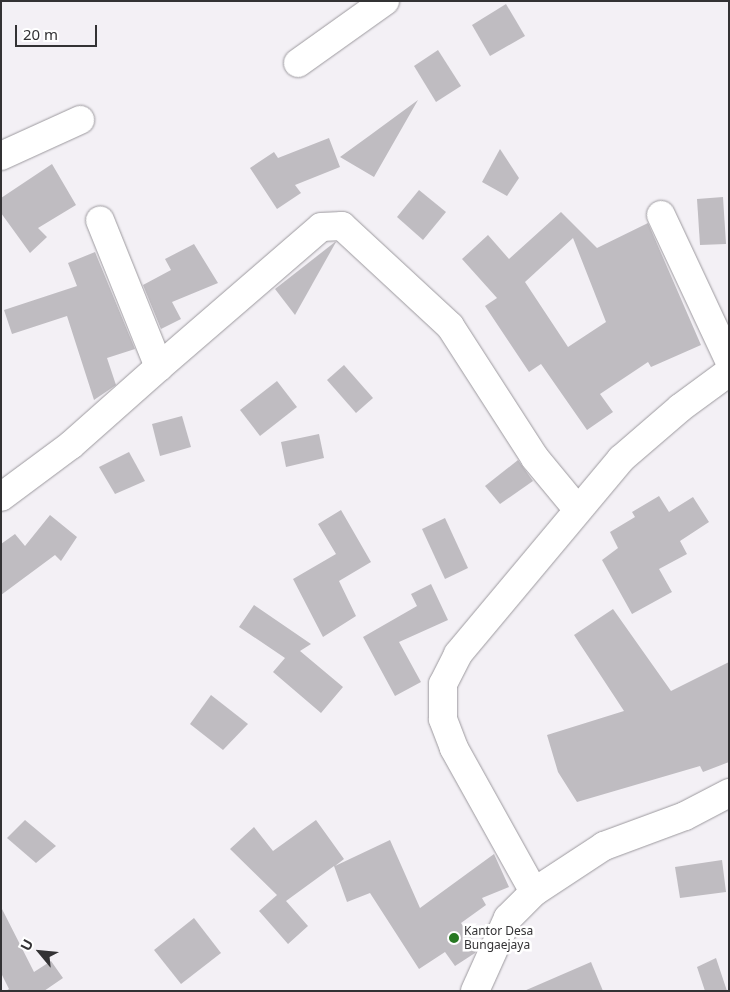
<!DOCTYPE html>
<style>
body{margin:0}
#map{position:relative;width:730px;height:992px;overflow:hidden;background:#f3f0f5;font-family:"Noto Sans",sans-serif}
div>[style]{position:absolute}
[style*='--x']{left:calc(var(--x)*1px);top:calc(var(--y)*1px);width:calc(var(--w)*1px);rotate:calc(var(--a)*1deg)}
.building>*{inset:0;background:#bfbcc1}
.roads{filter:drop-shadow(0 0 1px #9c999e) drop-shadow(0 0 1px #9c999e)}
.minor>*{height:28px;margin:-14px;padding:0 14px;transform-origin:14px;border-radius:14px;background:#fff}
.dots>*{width:14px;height:14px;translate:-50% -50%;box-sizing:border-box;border:2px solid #fff;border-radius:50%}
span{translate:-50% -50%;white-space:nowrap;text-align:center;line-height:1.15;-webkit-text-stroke:5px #fff;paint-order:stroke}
.poi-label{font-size:12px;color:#333234}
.left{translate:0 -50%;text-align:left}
.frame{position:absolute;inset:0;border:2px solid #333234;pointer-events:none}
.north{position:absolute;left:15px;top:927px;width:50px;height:50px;-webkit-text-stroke:4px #fff;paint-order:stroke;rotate:298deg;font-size:14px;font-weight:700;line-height:20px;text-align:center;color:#333234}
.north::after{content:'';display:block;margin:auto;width:18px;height:22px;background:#333234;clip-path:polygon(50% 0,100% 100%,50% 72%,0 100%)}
.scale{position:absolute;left:15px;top:25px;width:82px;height:22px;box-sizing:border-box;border:2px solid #333234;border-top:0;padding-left:6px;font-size:15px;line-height:18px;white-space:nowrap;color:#333234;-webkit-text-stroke:4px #fff;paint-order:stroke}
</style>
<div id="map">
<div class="building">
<i style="clip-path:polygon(506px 4px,525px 36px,490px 56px,472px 25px)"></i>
<i style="clip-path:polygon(438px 50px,461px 86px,436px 102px,414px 66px)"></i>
<i style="clip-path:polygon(418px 100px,374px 177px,340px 157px,369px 136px)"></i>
<i style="clip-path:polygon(329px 138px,340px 167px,295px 185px,301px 193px,277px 209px,250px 168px,274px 152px,278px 158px)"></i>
<i style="clip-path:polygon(500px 149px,519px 178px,507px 196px,482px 182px)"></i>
<i style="clip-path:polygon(52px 164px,76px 205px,38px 228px,47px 237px,30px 253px,1px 213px,1px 198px)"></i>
<i style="clip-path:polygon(419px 190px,446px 212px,423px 240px,397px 217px)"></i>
<i style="clip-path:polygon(723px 197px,726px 244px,700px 245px,697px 199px)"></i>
<i style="clip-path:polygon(evenodd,561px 212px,597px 248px,648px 223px,701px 345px,651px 367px,648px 362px,600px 394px,613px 412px,587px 430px,541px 364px,529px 372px,485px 306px,497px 298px,462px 259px,488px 235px,509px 259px,561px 212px,573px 238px,606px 322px,568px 347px,525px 282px,573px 238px)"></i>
<i style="clip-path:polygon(335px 242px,336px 242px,295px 315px,275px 289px)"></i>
<i style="clip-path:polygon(194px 244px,218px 283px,172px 302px,181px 319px,161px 329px,143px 285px,171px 270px,165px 259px)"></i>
<i style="clip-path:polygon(95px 252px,135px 349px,107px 358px,116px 385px,94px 400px,67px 316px,12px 334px,4px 310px,77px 286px,68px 263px)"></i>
<i style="clip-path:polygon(344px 365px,373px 398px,356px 413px,327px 380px)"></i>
<i style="clip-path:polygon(277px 381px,297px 407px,260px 436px,240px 410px)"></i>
<i style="clip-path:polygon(182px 416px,191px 447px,160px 456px,152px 424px)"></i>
<i style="clip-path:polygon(319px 434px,324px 458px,286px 467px,281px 442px)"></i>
<i style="clip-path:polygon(129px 452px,145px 481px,115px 494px,99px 467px)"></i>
<i style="clip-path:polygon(518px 460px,533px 481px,500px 504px,485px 486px)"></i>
<i style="clip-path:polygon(659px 496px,669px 512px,693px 497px,709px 522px,680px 541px,687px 554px,659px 569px,672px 592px,632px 614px,602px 560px,618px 548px,610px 532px,635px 517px,632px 512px)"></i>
<i style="clip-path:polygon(341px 510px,371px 562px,339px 581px,356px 616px,323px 637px,293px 579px,336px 554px,318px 524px)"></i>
<i style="clip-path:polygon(50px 515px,77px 537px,61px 561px,55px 555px,1px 595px,1px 544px,15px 534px,25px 546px)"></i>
<i style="clip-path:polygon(445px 518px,468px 568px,445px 579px,422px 529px)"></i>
<i style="clip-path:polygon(431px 584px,448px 620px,399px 642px,421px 682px,395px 696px,363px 637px,417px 606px,411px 594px)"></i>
<i style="clip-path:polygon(254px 605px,311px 644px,300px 651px,343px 687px,321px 713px,273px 672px,285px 658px,239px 627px)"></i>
<i style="clip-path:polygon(613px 609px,671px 691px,729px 662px,729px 762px,703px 772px,700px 766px,577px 802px,558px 772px,547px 735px,624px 711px,574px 635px)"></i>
<i style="clip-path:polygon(211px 695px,248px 724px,223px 750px,190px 724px)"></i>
<i style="clip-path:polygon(25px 820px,56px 846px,36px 863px,7px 838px)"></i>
<i style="clip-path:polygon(316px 820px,344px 859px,335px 866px,390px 840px,420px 908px,494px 854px,509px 887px,482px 898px,486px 905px,461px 923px,478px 948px,475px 953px,455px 966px,445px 952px,419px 969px,370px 893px,347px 902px,334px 866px,286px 901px,308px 926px,288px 944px,259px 911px,277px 895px,230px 849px,254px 827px,273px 851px)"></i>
<i style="clip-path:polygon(722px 860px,726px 892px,680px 898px,675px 867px)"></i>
<i style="clip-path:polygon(1px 907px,34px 972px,51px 961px,63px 978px,44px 991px,6px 991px,9px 989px,1px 973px)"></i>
<i style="clip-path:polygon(194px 918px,221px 953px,181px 984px,154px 950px)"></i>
<i style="clip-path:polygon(716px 958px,727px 991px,705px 991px,697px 967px)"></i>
<i style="clip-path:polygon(591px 962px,603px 991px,524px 991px)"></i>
</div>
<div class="roads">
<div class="minor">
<i style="--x:298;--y:63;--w:107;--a:-35.5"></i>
<i style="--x:1;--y:156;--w:87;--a:-24.5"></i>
<i style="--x:661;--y:215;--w:160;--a:64.9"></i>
<i style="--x:159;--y:367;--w:214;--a:-40.8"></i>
<i style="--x:321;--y:227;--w:21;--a:-3"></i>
<i style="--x:342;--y:226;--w:147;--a:42.8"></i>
<i style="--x:450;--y:326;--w:157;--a:57.2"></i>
<i style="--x:535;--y:458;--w:67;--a:50.4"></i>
<i style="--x:1;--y:497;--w:87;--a:-36.6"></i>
<i style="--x:71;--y:445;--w:118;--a:-41.6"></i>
<i style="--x:159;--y:367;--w:158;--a:-111.9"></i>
<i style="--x:534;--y:892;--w:165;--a:-119.1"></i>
<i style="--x:454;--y:748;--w:31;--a:-111"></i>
<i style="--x:443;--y:719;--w:35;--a:-90"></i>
<i style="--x:443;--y:684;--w:34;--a:-63"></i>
<i style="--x:458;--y:654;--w:254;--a:-50.1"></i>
<i style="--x:621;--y:459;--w:78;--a:-40.8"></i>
<i style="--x:680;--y:408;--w:61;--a:-36.3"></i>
<i style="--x:475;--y:991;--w:80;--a:-65.7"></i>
<i style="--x:508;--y:918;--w:37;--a:-45"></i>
<i style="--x:534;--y:892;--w:84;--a:-33.3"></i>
<i style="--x:604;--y:846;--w:86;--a:-20.3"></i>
<i style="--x:685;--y:816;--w:50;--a:-27.6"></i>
</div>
</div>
<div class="dots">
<i style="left:454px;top:938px;background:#277822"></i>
</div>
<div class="poi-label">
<span class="left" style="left:464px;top:938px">Kantor Desa<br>Bungaejaya</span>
</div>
<div class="frame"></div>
<div class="north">U</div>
<div class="scale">20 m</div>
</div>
